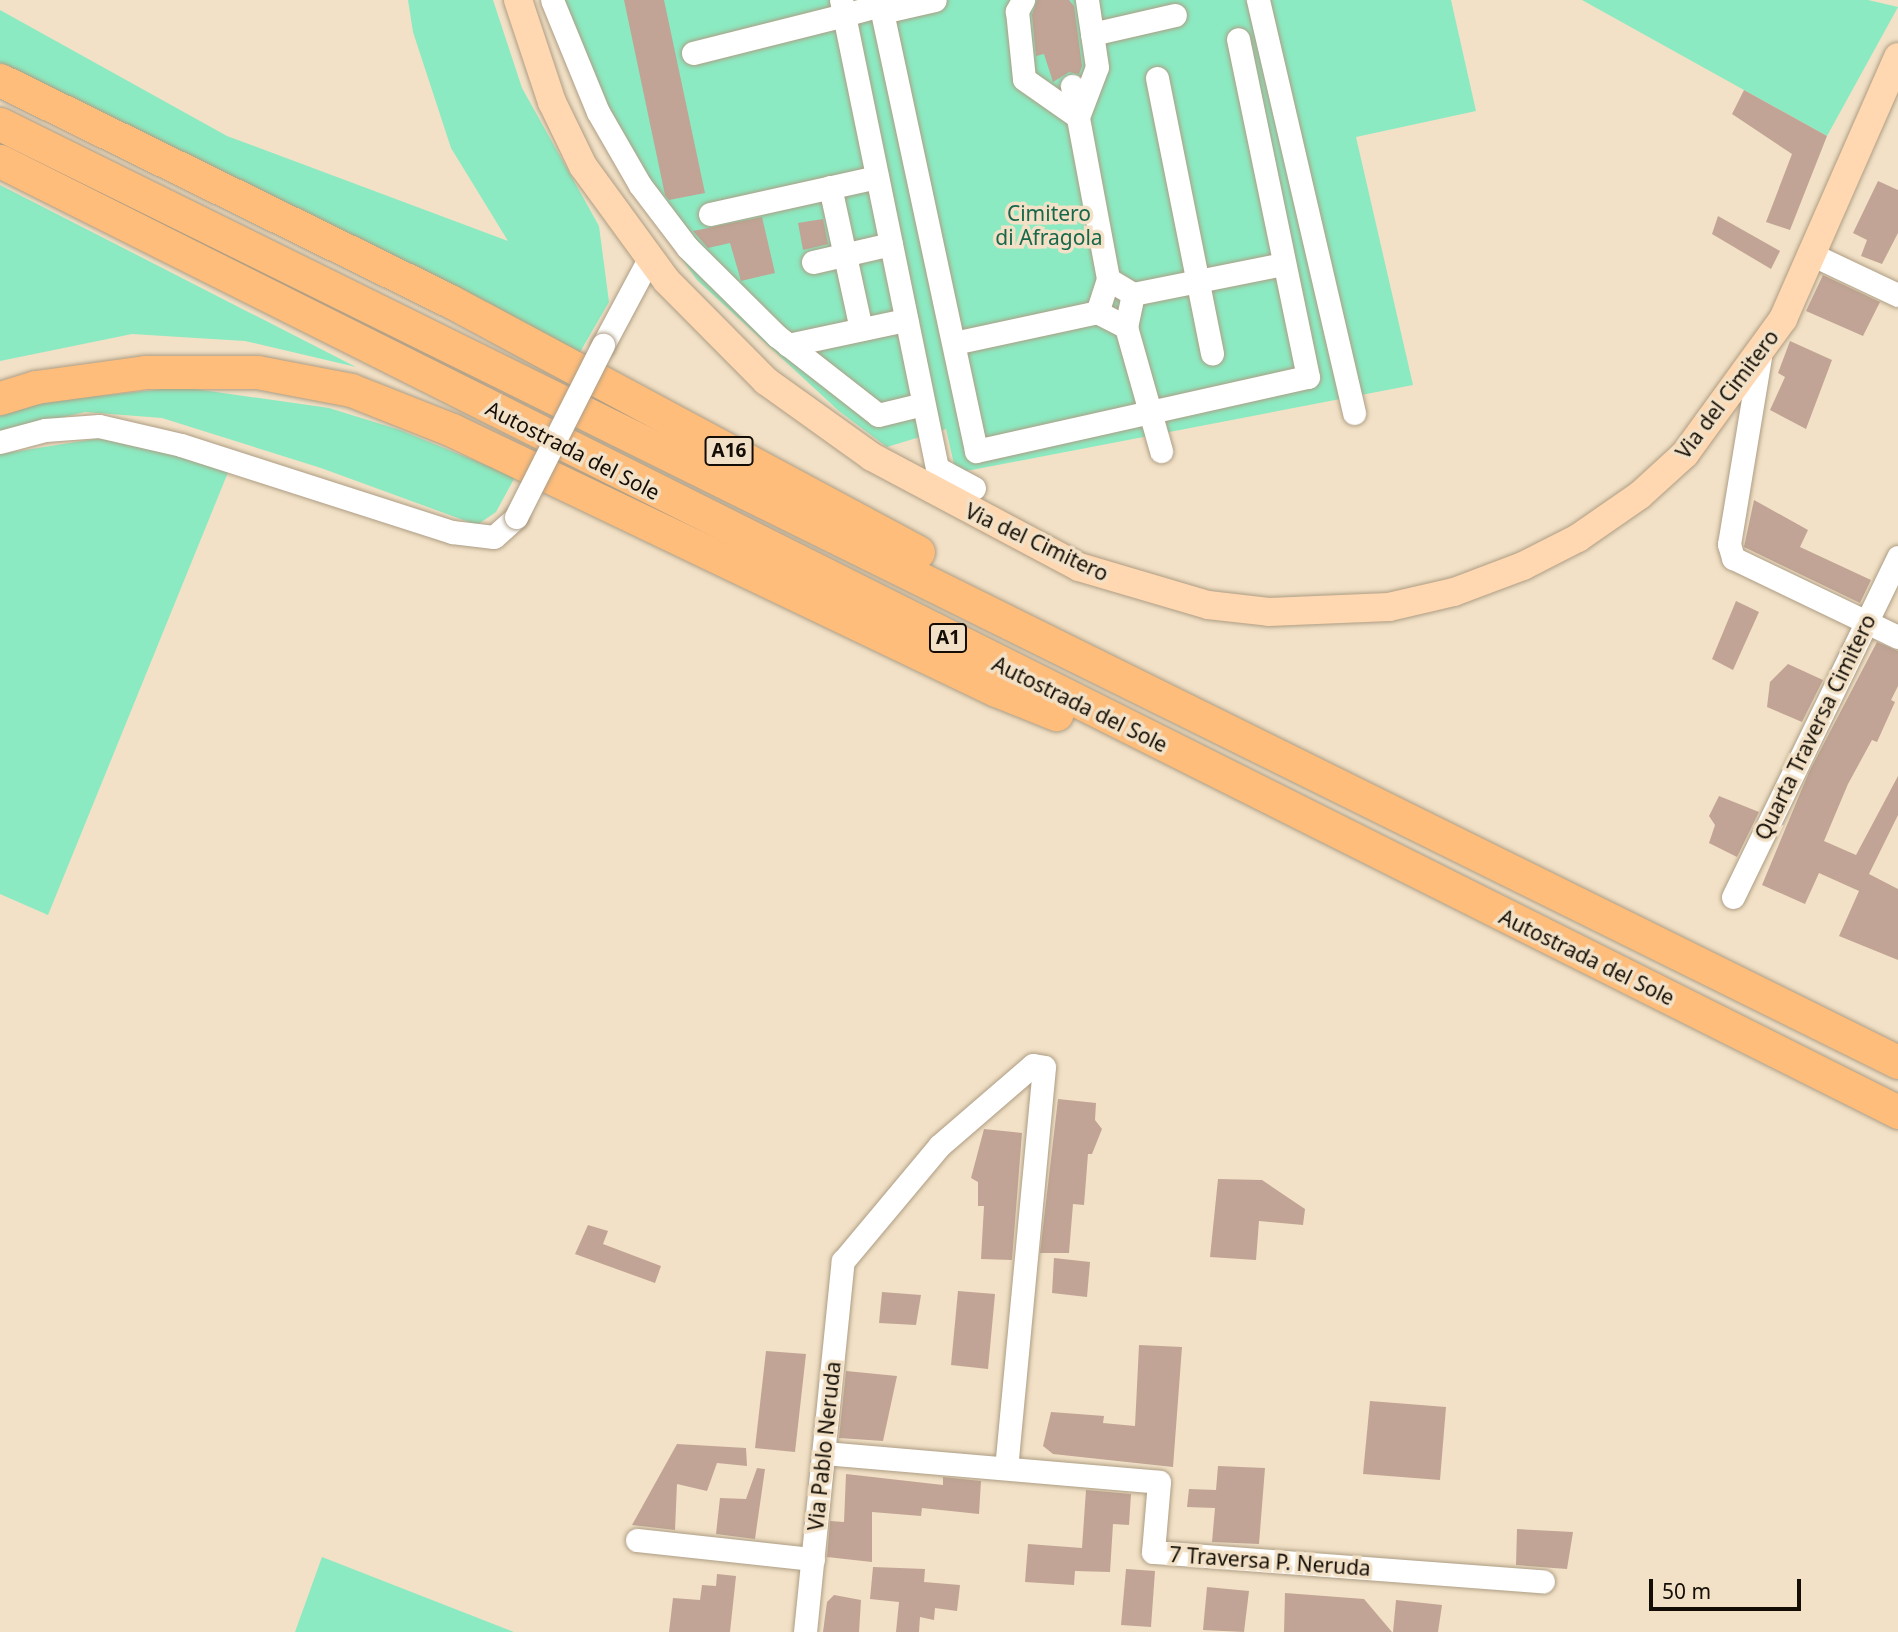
<!DOCTYPE html>
<style>
body{margin:0}
#map{position:relative;width:1898px;height:1632px;overflow:hidden;background:#f2e1c6;font-family:"Noto Sans",sans-serif}
div>[style]{position:absolute}
[style*='--x']{left:calc(var(--x)*1px);top:calc(var(--y)*1px);width:calc(var(--w)*1px);rotate:calc(var(--a)*1deg)}
.green>*{inset:0;background:#8beac1}
.building>*{inset:0;background:#c1a495}
.roads{filter:drop-shadow(0 0 2px #ad9d84) drop-shadow(0 0 2px #ad9d84)}
.minor>*{height:23px;margin:-11.5px;padding:0 11.5px;transform-origin:11.5px;border-radius:11.5px;background:#fff}
.major>*{height:28px;margin:-14px;padding:0 14px;transform-origin:14px;border-radius:14px;background:#ffd7b0}
.highway>*{height:33px;margin:-16.5px;padding:0 16.5px;transform-origin:16.5px;border-radius:16.5px;background:#ffbd7b}
.bridges{filter:drop-shadow(0 0 2px #ad9d84) drop-shadow(0 0 2px #ad9d84)}
.minor-bridge>*{height:23px;margin:-11.5px;padding:0 11.5px;transform-origin:11.5px;border-radius:11.5px;background:#fff}
span{translate:-50% -50%;white-space:nowrap;text-align:center;line-height:1.15;-webkit-text-stroke:7px #f2e1c6;paint-order:stroke}
.shield-label span{padding:2px 5px;background:#f2e1c6;border:2px solid;border-radius:5px;-webkit-text-stroke-width:0}
.shield-label{font-size:19px;color:#130d05;font-weight:700}
.park-label{font-size:21px;color:#19674b}
.street-label{font-size:21px;color:#130d05}
.scale{position:absolute;left:1649px;top:1579px;width:152px;height:32px;box-sizing:border-box;border:4px solid #130d05;border-top:0;padding-left:9px;font-size:21px;line-height:24px;white-space:nowrap;color:#130d05;-webkit-text-stroke:5px #f2e1c6;paint-order:stroke}
</style>
<div id="map">
<div class="green">
<i style="clip-path:polygon(408px 0,493px 0,522px 88px,599px 226px,609px 302px,576px 359px,0 63px,0 10px,227px 136px,508px 241px,451px 148px,413px 32px)"></i>
<i style="clip-path:polygon(542px 0,1451px 0,1476px 111px,1356px 137px,1413px 385px,956px 473px,946px 429px,887px 447px,839px 411px,697px 280px,625px 181px)"></i>
<i style="clip-path:polygon(1582px 0,1868px 0,1898px 7px,1827px 136px)"></i>
<i style="clip-path:polygon(0 185px,356px 367px,245px 341px,132px 334px,0 361px)"></i>
<i style="clip-path:polygon(181px 387px,329px 408px,400px 430px,515px 477px,496px 512px,477px 525px,321px 468px,162px 418px,85px 412px,0 432px,0 416px,44px 402px)"></i>
<i style="clip-path:polygon(95px 439px,121px 440px,229px 470px,48px 915px,0 894px,0 454px)"></i>
<i style="clip-path:polygon(322px 1557px,514px 1632px,295px 1632px)"></i>
</div>
<div class="building">
<i style="clip-path:polygon(624px 0,664px 0,705px 193px,669px 200px,665px 195px)"></i>
<i style="clip-path:polygon(1037px 0,1069px 0,1074px 6px,1082px 66px,1079px 74px,1069px 72px,1053px 82px,1044px 54px,1036px 56px,1032px 15px)"></i>
<i style="clip-path:polygon(1744px 90px,1827px 136px,1790px 230px,1766px 222px,1792px 154px,1732px 114px)"></i>
<i style="clip-path:polygon(1878px 181px,1898px 190px,1898px 233px,1882px 264px,1861px 256px,1867px 240px,1853px 233px)"></i>
<i style="clip-path:polygon(1718px 216px,1780px 251px,1771px 269px,1712px 234px)"></i>
<i style="clip-path:polygon(762px 217px,775px 273px,741px 281px,730px 243px,708px 248px,693px 231px)"></i>
<i style="clip-path:polygon(823px 219px,828px 244px,803px 250px,798px 223px)"></i>
<i style="clip-path:polygon(1823px 275px,1880px 302px,1863px 336px,1806px 311px)"></i>
<i style="clip-path:polygon(1790px 341px,1832px 360px,1806px 429px,1770px 410px,1785px 377px,1778px 373px)"></i>
<i style="clip-path:polygon(1754px 500px,1808px 530px,1800px 547px,1871px 580px,1860px 603px,1744px 547px)"></i>
<i style="clip-path:polygon(1736px 601px,1759px 612px,1733px 670px,1712px 659px)"></i>
<i style="clip-path:polygon(1877px 642px,1898px 651px,1898px 686px,1891px 700px,1895px 702px,1877px 742px,1872px 740px,1848px 784px,1824px 841px,1856px 855px,1898px 776px,1898px 815px,1869px 874px,1898px 889px,1898px 960px,1839px 936px,1859px 891px,1819px 873px,1805px 904px,1762px 885px,1809px 772px)"></i>
<i style="clip-path:polygon(1788px 664px,1823px 680px,1802px 722px,1767px 707px,1770px 682px)"></i>
<i style="clip-path:polygon(1719px 796px,1759px 812px,1737px 857px,1709px 843px,1715px 825px,1709px 816px)"></i>
<i style="clip-path:polygon(1058px 1099px,1096px 1103px,1095px 1120px,1102px 1129px,1092px 1154px,1088px 1154px,1084px 1205px,1073px 1204px,1069px 1253px,1040px 1253px)"></i>
<i style="clip-path:polygon(984px 1129px,1022px 1133px,1012px 1260px,981px 1259px,984px 1206px,978px 1206px,978px 1182px,971px 1178px)"></i>
<i style="clip-path:polygon(1218px 1179px,1262px 1180px,1305px 1209px,1303px 1225px,1259px 1221px,1256px 1260px,1210px 1257px)"></i>
<i style="clip-path:polygon(588px 1225px,608px 1231px,603px 1244px,661px 1266px,655px 1283px,575px 1254px)"></i>
<i style="clip-path:polygon(1054px 1258px,1090px 1262px,1087px 1297px,1052px 1293px)"></i>
<i style="clip-path:polygon(958px 1291px,995px 1294px,988px 1369px,951px 1365px)"></i>
<i style="clip-path:polygon(882px 1292px,921px 1295px,916px 1325px,879px 1323px)"></i>
<i style="clip-path:polygon(1139px 1345px,1182px 1347px,1173px 1467px,1053px 1454px,1043px 1446px,1051px 1412px,1104px 1416px,1103px 1423px,1135px 1426px)"></i>
<i style="clip-path:polygon(766px 1351px,806px 1354px,795px 1452px,755px 1448px)"></i>
<i style="clip-path:polygon(846px 1371px,897px 1376px,883px 1441px,839px 1438px)"></i>
<i style="clip-path:polygon(1370px 1401px,1446px 1407px,1440px 1480px,1363px 1474px)"></i>
<i style="clip-path:polygon(677px 1444px,746px 1448px,747px 1466px,717px 1463px,707px 1491px,677px 1484px,675px 1530px,632px 1525px)"></i>
<i style="clip-path:polygon(1218px 1466px,1265px 1468px,1259px 1544px,1212px 1542px,1215px 1508px,1187px 1507px,1189px 1489px,1216px 1490px)"></i>
<i style="clip-path:polygon(757px 1468px,765px 1469px,755px 1539px,716px 1534px,720px 1498px,746px 1499px)"></i>
<i style="clip-path:polygon(846px 1474px,943px 1485px,943px 1477px,981px 1481px,979px 1514px,922px 1508px,921px 1516px,872px 1512px,872px 1562px,827px 1557px,830px 1521px,844px 1522px)"></i>
<i style="clip-path:polygon(1086px 1490px,1131px 1494px,1129px 1525px,1113px 1524px,1110px 1572px,1075px 1571px,1074px 1585px,1025px 1582px,1028px 1544px,1082px 1548px)"></i>
<i style="clip-path:polygon(1517px 1529px,1573px 1532px,1567px 1569px,1516px 1565px)"></i>
<i style="clip-path:polygon(873px 1567px,925px 1569px,924px 1582px,960px 1585px,957px 1611px,935px 1608px,934px 1620px,920px 1617px,919px 1632px,896px 1632px,899px 1602px,870px 1599px)"></i>
<i style="clip-path:polygon(1126px 1569px,1155px 1571px,1151px 1627px,1121px 1625px)"></i>
<i style="clip-path:polygon(717px 1574px,736px 1576px,730px 1632px,669px 1632px,673px 1598px,700px 1600px,702px 1585px,716px 1586px)"></i>
<i style="clip-path:polygon(1207px 1587px,1249px 1591px,1244px 1632px,1203px 1630px)"></i>
<i style="clip-path:polygon(1285px 1593px,1364px 1599px,1392px 1632px,1284px 1632px)"></i>
<i style="clip-path:polygon(834px 1595px,861px 1600px,859px 1632px,823px 1632px,827px 1602px)"></i>
<i style="clip-path:polygon(1396px 1600px,1442px 1605px,1438px 1632px,1393px 1632px)"></i>
</div>
<div class="roads">
<div class="minor">
<i style="--x:552;--y:0;--w:121;--a:67.7"></i>
<i style="--x:598;--y:112;--w:84;--a:60.1"></i>
<i style="--x:640;--y:185;--w:78;--a:52.8"></i>
<i style="--x:687;--y:247;--w:127;--a:44.7"></i>
<i style="--x:777;--y:336;--w:128;--a:38"></i>
<i style="--x:878;--y:415;--w:46;--a:-13.7"></i>
<i style="--x:879;--y:0;--w:12;--a:76"></i>
<i style="--x:882;--y:12;--w:54;--a:-12.8"></i>
<i style="--x:1023;--y:0;--w:13;--a:119"></i>
<i style="--x:1017;--y:11;--w:68;--a:84.1"></i>
<i style="--x:1024;--y:79;--w:66;--a:35.1"></i>
<i style="--x:1078;--y:117;--w:53;--a:-69.2"></i>
<i style="--x:1097;--y:67;--w:68;--a:-98.5"></i>
<i style="--x:1258;--y:0;--w:424;--a:76.9"></i>
<i style="--x:881;--y:5;--w:38;--a:165"></i>
<i style="--x:844;--y:15;--w:462;--a:78.4"></i>
<i style="--x:937;--y:468;--w:42;--a:28.4"></i>
<i style="--x:882;--y:12;--w:449;--a:77.9"></i>
<i style="--x:976;--y:451;--w:340;--a:-12.6"></i>
<i style="--x:1308;--y:377;--w:345;--a:-101.7"></i>
<i style="--x:1092;--y:34;--w:85;--a:-12.9"></i>
<i style="--x:693;--y:53;--w:156;--a:-14.1"></i>
<i style="--x:844;--y:15;--w:15;--a:-101"></i>
<i style="--x:1157;--y:78;--w:281;--a:78.7"></i>
<i style="--x:1072;--y:86;--w:196;--a:79.4"></i>
<i style="--x:830;--y:187;--w:145;--a:77.7"></i>
<i style="--x:710;--y:214;--w:171;--a:-12.5"></i>
<i style="--x:1809;--y:253;--w:98;--a:25.3"></i>
<i style="--x:813;--y:262;--w:80;--a:-13"></i>
<i style="--x:1133;--y:294;--w:153;--a:-11.3"></i>
<i style="--x:1126;--y:327;--w:34;--a:-78"></i>
<i style="--x:1133;--y:294;--w:29;--a:-149"></i>
<i style="--x:1108;--y:279;--w:35;--a:108"></i>
<i style="--x:1097;--y:312;--w:33;--a:27"></i>
<i style="--x:1126;--y:327;--w:129;--a:74.2"></i>
<i style="--x:954;--y:343;--w:146;--a:-12.2"></i>
<i style="--x:603;--y:345;--w:98;--a:-61.9"></i>
<i style="--x:788;--y:345;--w:121;--a:-12"></i>
<i style="--x:1760;--y:357;--w:190;--a:99.4"></i>
<i style="--x:1729;--y:544;--w:15;--a:74"></i>
<i style="--x:1733;--y:558;--w:183;--a:25.6"></i>
<i style="--x:0;--y:442;--w:47;--a:-14.9"></i>
<i style="--x:45;--y:430;--w:54;--a:-4.2"></i>
<i style="--x:99;--y:426;--w:84;--a:13"></i>
<i style="--x:181;--y:445;--w:285;--a:17.8"></i>
<i style="--x:452;--y:532;--w:42;--a:6.8"></i>
<i style="--x:494;--y:537;--w:30;--a:-42"></i>
<i style="--x:1733;--y:897;--w:378;--a:-64.1"></i>
<i style="--x:824;--y:1453;--w:336;--a:4.9"></i>
<i style="--x:1159;--y:1482;--w:70;--a:94.9"></i>
<i style="--x:1153;--y:1552;--w:391;--a:4.3"></i>
<i style="--x:637;--y:1540;--w:177;--a:6.2"></i>
<i style="--x:805;--y:1632;--w:373;--a:-84.2"></i>
<i style="--x:843;--y:1261;--w:150;--a:-50.1"></i>
<i style="--x:939;--y:1146;--w:124;--a:-40.8"></i>
<i style="--x:1033;--y:1065;--w:11;--a:10"></i>
<i style="--x:1044;--y:1067;--w:402;--a:95.4"></i>
</div>
<div class="major">
<i style="--x:518;--y:0;--w:108;--a:71.6"></i>
<i style="--x:552;--y:102;--w:71;--a:64.2"></i>
<i style="--x:583;--y:166;--w:142;--a:53.9"></i>
<i style="--x:667;--y:281;--w:141;--a:45.3"></i>
<i style="--x:766;--y:381;--w:130;--a:35.6"></i>
<i style="--x:872;--y:457;--w:234;--a:28"></i>
<i style="--x:1079;--y:567;--w:134;--a:16.4"></i>
<i style="--x:1208;--y:605;--w:61;--a:6.5"></i>
<i style="--x:1269;--y:612;--w:120;--a:-2.4"></i>
<i style="--x:1389;--y:607;--w:67;--a:-13"></i>
<i style="--x:1454;--y:592;--w:74;--a:-20.6"></i>
<i style="--x:1523;--y:566;--w:62;--a:-27"></i>
<i style="--x:1578;--y:538;--w:75;--a:-34.7"></i>
<i style="--x:1640;--y:495;--w:61;--a:-42.3"></i>
<i style="--x:1685;--y:454;--w:167;--a:-54"></i>
<i style="--x:1783;--y:319;--w:286;--a:-66.3"></i>
</div>
<div class="highway">
<i style="--x:0;--y:80;--w:501;--a:26.16"></i>
<i style="--x:450;--y:301;--w:531;--a:28.21"></i>
<i style="--x:0;--y:124;--w:2117;--a:26.3"></i>
<i style="--x:0;--y:161;--w:2123;--a:26.61"></i>
<i style="--x:0;--y:398;--w:38;--a:-17"></i>
<i style="--x:36;--y:387;--w:110;--a:-7.8"></i>
<i style="--x:145;--y:372;--w:112;--a:0"></i>
<i style="--x:257;--y:372;--w:96;--a:10.8"></i>
<i style="--x:351;--y:390;--w:109;--a:21.6"></i>
<i style="--x:452;--y:430;--w:603;--a:25.55"></i>
<i style="--x:996;--y:690;--w:65;--a:21.8"></i>
</div>
</div>
<div class="bridges">
<div class="minor-bridge">
<i style="--x:516;--y:517;--w:193;--a:-63.2"></i>
</div>
</div>
<div class="shield-label">
<span style="left:729px;top:451px">A16</span>
<span style="left:948px;top:638px">A1</span>
</div>
<div class="park-label">
<span style="left:1049px;top:225px">Cimitero<br>di Afragola</span>
</div>
<div class="street-label">
<span style="left:1727px;top:394px;rotate:-53deg">Via del Cimitero</span>
<span style="left:573px;top:450px;rotate:27deg">Autostrada del Sole</span>
<span style="left:1037px;top:542px;rotate:25deg">Via del Cimitero</span>
<span style="left:1080px;top:704px;rotate:26deg">Autostrada del Sole</span>
<span style="left:1815px;top:727px;rotate:-64deg">Quarta Traversa Cimitero</span>
<span style="left:1587px;top:957px;rotate:26deg">Autostrada del Sole</span>
<span style="left:824px;top:1446px;rotate:-84deg">Via Pablo Neruda</span>
<span style="left:1270px;top:1561px;rotate:4deg">7 Traversa P. Neruda</span>
</div>
<div class="scale">50 m</div>
</div>
